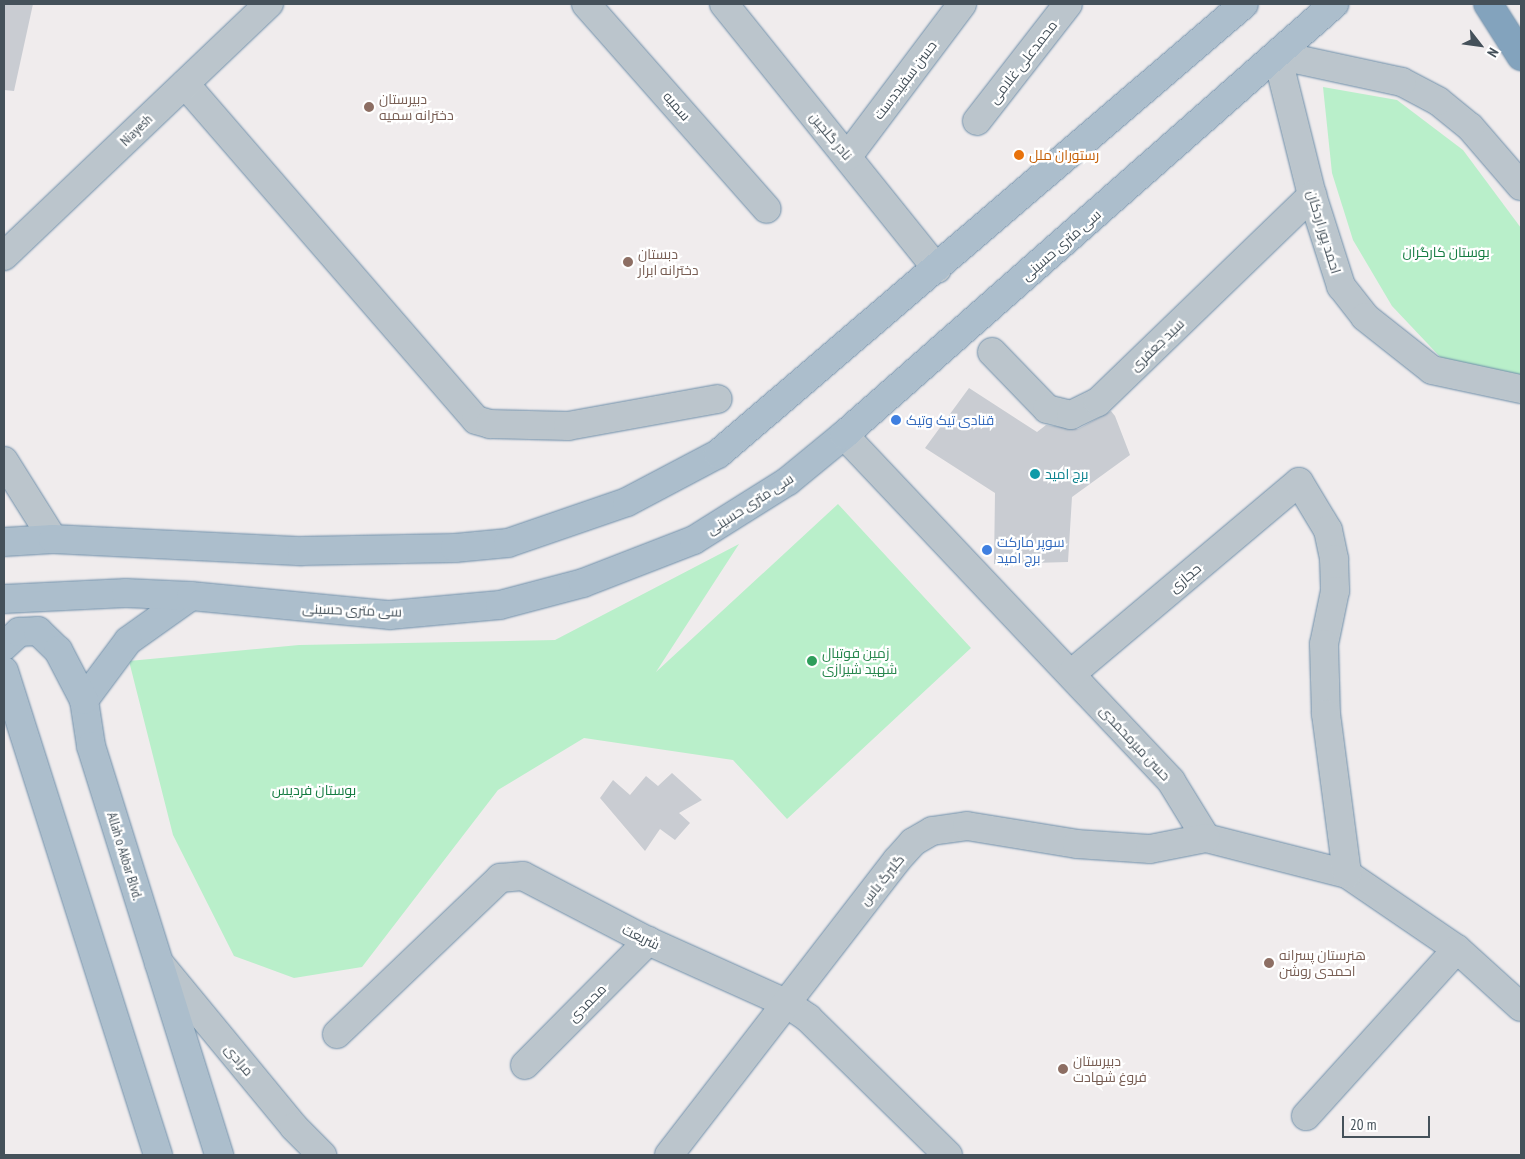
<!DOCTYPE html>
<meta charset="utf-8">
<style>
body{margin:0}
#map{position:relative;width:1525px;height:1159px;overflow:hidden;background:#f0eced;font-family:"PT Sans Narrow",Cairo,sans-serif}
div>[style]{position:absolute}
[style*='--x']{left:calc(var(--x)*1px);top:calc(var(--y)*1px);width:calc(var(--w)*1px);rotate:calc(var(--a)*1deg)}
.green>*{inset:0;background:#b9efca}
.building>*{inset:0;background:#c9ccd2}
.roads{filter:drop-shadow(0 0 1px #6e8ea9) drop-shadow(0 0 1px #6e8ea9)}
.minor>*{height:28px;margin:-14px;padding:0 14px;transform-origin:14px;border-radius:14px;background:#bbc5cc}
.major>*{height:28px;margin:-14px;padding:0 14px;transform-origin:14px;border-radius:14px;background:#acbecc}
.highway>*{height:28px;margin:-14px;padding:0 14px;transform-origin:14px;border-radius:14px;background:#83a3bd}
.dots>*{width:14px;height:14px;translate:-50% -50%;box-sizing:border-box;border:2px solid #fff;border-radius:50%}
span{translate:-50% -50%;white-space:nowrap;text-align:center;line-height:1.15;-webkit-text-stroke:4.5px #fff;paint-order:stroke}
.street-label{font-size:14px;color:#45515a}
.education-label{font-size:14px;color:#785e54}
.left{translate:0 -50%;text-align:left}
.food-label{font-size:14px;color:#c56008}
.park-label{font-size:14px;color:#157c42}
.shop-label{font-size:14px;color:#366cbe}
.culture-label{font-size:14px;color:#0d838f}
.leisure-label{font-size:14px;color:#27864d}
.frame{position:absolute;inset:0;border:5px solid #45515a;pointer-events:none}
.north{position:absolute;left:1455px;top:20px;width:50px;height:50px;-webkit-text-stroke:4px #fff;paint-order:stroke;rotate:120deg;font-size:14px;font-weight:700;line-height:20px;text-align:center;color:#45515a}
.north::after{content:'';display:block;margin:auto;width:18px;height:22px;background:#45515a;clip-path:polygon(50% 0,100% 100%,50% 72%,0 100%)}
.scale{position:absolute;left:1342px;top:1116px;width:88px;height:22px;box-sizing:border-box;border:2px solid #45515a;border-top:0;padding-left:6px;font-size:15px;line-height:18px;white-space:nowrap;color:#45515a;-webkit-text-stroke:4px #fff;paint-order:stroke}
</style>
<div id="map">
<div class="green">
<i style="clip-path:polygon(1323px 87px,1397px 100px,1463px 150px,1521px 228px,1521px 375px,1444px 361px,1392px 306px,1353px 240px,1332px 173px)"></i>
<i style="clip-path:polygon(838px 504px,971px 648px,787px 819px,733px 760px,584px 738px,498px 790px,362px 967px,294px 978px,234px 956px,173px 835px,129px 661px,299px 645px,555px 640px,739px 544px,656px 672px)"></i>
</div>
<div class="building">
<i style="clip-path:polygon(4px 4px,33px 4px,14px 91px,4px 90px)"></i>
<i style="clip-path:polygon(969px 388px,1037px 432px,1046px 425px,1078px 429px,1111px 411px,1115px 416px,1130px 455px,1072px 497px,1068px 562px,994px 564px,995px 493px,925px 448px)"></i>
<i style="clip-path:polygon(672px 773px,702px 800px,679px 813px,690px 823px,675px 840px,660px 829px,645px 851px,600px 798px,613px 780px,630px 795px,646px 776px,658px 786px)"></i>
</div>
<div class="roads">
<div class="minor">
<i style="--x:586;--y:4;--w:273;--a:48.6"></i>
<i style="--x:724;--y:4;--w:340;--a:51.2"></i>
<i style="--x:185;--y:84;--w:444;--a:49.1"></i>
<i style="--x:476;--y:420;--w:15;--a:16"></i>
<i style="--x:490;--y:424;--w:78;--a:1.5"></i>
<i style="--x:568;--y:426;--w:152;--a:-10.2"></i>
<i style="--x:977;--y:121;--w:148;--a:-52.1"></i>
<i style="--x:848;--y:156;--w:190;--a:-53.1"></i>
<i style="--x:1521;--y:186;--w:78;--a:-130.8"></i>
<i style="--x:1470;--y:127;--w:41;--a:-140.9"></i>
<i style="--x:1438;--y:101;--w:41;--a:-152.2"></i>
<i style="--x:1402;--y:82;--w:128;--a:-167.8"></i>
<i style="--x:1277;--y:55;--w:144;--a:76"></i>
<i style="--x:1312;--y:195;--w:96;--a:72.3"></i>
<i style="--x:1341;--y:286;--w:39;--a:52"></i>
<i style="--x:1365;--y:317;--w:85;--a:38.3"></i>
<i style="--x:1432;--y:370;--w:91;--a:12.1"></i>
<i style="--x:4;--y:256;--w:366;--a:-43.6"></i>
<i style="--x:992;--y:352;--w:79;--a:46"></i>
<i style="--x:1047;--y:409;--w:25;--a:14"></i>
<i style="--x:1071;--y:415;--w:30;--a:-26"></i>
<i style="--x:1098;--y:402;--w:298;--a:-44"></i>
<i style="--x:844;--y:435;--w:476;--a:46.6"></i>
<i style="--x:1171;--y:781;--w:67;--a:58.4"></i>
<i style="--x:1206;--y:838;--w:146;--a:14.3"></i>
<i style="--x:1347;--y:874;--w:133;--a:34.3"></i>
<i style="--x:1457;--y:949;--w:86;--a:42.2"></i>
<i style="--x:4;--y:461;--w:92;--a:57.9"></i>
<i style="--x:1071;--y:674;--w:298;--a:-40.1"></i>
<i style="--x:1299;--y:482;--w:56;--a:58.9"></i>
<i style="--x:1328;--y:530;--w:30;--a:78"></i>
<i style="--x:1334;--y:559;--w:32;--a:88"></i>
<i style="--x:1335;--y:591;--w:54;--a:101.7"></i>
<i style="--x:1324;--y:644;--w:70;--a:88.4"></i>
<i style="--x:1326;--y:714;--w:161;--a:82.5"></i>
<i style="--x:159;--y:963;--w:212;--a:50.5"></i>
<i style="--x:294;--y:1127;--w:40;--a:45"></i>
<i style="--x:337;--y:1034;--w:226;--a:-43.7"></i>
<i style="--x:500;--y:878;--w:23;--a:-5"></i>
<i style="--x:523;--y:876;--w:141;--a:27.5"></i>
<i style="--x:648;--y:941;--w:151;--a:24.2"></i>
<i style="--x:786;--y:1003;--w:27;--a:34"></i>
<i style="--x:808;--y:1018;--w:196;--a:44.4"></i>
<i style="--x:525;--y:1065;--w:175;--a:-45.2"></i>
<i style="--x:1306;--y:1116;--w:225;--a:-47.9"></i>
<i style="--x:669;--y:1155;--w:373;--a:-52.3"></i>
<i style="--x:897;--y:860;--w:24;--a:-48"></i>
<i style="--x:913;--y:842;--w:22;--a:-30"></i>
<i style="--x:932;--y:831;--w:35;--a:-8"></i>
<i style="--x:967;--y:826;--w:111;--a:9.3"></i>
<i style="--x:1077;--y:844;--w:73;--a:3.9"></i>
<i style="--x:1150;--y:849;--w:57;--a:-11.1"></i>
</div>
<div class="major">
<i style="--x:4;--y:542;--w:49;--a:-3.5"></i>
<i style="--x:53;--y:539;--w:249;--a:2.8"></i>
<i style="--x:302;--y:551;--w:153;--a:-1.1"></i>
<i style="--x:455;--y:548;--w:53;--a:-5.4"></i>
<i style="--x:508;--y:543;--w:126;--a:-19"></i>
<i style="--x:627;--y:502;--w:103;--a:-27.8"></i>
<i style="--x:718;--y:454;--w:692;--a:-40.55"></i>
<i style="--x:191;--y:596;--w:77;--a:144.5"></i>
<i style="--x:128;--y:641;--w:74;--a:126.7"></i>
<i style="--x:84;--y:700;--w:47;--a:81.3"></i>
<i style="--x:91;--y:746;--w:429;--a:72.6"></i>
<i style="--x:4;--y:599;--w:122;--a:-2.8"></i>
<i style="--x:126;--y:593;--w:65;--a:2.6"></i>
<i style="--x:191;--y:596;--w:200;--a:5.5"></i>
<i style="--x:390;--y:615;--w:110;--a:-5.2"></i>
<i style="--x:500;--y:605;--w:86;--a:-14.8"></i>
<i style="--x:583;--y:583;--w:119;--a:-21.2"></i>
<i style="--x:694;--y:540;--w:111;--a:-32.1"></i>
<i style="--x:788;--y:481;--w:72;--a:-39.4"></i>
<i style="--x:844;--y:435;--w:653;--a:-41.33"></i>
<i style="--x:4;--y:646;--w:21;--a:-43"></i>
<i style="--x:19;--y:632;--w:19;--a:-3"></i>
<i style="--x:38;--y:631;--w:28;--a:44"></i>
<i style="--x:58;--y:650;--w:56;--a:62.5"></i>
<i style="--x:4;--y:671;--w:508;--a:72.35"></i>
</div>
<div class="highway">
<i style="--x:1488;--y:4;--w:62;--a:57.6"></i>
</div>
</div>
<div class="dots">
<i style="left:369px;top:107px;background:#8d6e63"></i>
<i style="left:1019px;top:155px;background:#e8710a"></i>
<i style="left:628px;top:262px;background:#8d6e63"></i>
<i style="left:896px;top:420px;background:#3f7fe0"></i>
<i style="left:1035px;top:474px;background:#0f9aa8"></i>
<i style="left:987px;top:550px;background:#3f7fe0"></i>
<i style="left:812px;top:661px;background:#2e9e5b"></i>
<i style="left:1269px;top:963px;background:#8d6e63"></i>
<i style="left:1063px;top:1069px;background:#8d6e63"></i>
</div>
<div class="street-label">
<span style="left:1023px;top:62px;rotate:-52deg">محمدعلی غلامی</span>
<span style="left:905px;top:80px;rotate:-53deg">حسن سفیددست</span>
<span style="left:677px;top:106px;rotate:49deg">سمیه</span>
<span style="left:136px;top:130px;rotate:-44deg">Niayesh</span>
<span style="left:831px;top:136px;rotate:50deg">نادر گلچین</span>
<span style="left:1324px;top:232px;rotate:73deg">احمد پور اردکان</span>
<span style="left:1061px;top:245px;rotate:-41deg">سی متری حسینی</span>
<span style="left:1157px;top:345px;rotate:-44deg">سید جعفری</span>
<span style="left:750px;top:504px;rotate:-33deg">سی متری حسینی</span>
<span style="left:1185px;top:578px;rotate:-40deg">حجازی</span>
<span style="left:352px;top:610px;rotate:2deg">سی متری حسینی</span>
<span style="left:1135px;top:743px;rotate:47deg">حسن میرمحمدی</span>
<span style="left:125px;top:856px;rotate:73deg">Allah o Akbar Blvd.</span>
<span style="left:882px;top:880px;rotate:-51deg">گلبرگ یاس</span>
<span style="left:641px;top:937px;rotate:26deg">شریعت</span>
<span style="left:587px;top:1003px;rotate:-45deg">محمدی</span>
<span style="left:239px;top:1060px;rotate:50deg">مرادی</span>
</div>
<div class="education-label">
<span class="left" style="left:379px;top:107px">دبیرستان<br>دخترانه سمیه</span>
<span class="left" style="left:638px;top:262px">دبستان<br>دخترانه ابرار</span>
<span class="left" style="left:1279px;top:963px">هنرستان پسرانه<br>احمدی روشن</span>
<span class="left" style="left:1073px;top:1069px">دبیرستان<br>فروغ شهادت</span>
</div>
<div class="food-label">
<span class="left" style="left:1029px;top:155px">رستوران ملل</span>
</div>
<div class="park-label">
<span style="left:1446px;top:252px">بوستان کارگران</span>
<span style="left:314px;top:790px">بوستان فردیس</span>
</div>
<div class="shop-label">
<span class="left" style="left:906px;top:420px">قنادی تیک وتیک</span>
<span class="left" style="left:997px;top:550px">سوپر مارکت<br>برج امید</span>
</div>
<div class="culture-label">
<span class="left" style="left:1045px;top:474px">برج امید</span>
</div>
<div class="leisure-label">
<span class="left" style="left:822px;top:661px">زمین فوتبال<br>شهید شیرازی</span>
</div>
<div class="frame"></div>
<div class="north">N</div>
<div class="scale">20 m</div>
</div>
